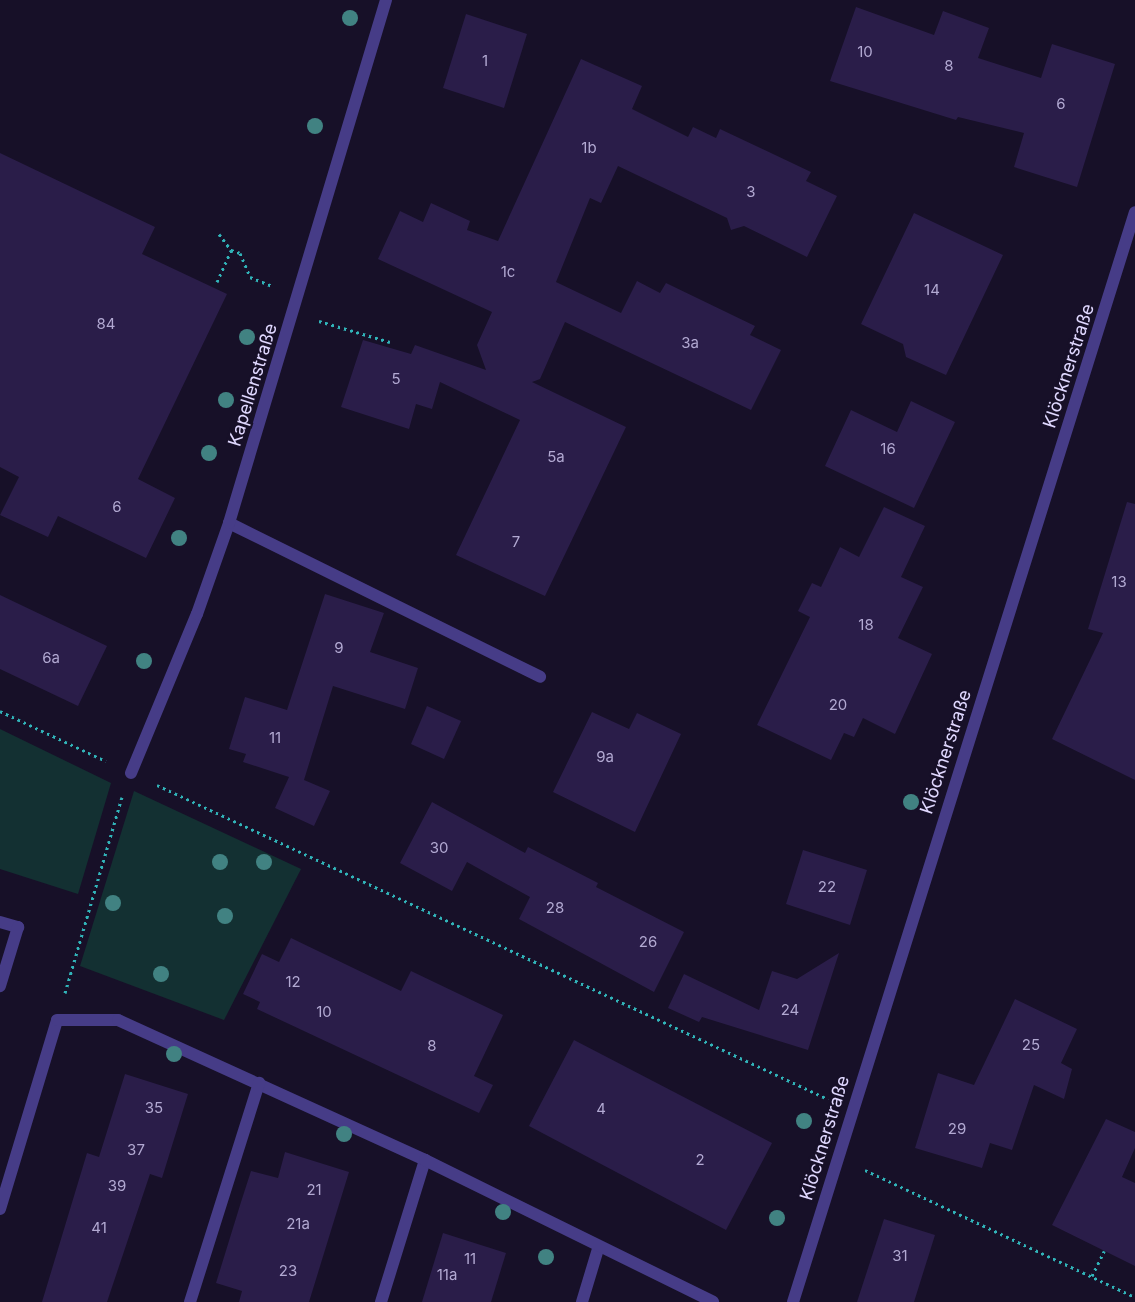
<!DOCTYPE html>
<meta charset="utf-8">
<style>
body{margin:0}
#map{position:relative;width:1135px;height:1302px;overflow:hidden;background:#171028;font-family:Inter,sans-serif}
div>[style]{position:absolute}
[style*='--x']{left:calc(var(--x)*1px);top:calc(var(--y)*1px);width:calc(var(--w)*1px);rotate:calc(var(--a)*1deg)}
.green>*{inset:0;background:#133032}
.building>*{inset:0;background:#2a1d49}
.path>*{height:3px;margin-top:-1.5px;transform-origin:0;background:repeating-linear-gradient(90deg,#31b4b9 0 2.5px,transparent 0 6.5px)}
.lane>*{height:12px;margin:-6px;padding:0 6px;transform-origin:6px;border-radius:6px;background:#463c87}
.street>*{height:12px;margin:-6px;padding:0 6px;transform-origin:6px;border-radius:6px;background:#463c87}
.trees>*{width:16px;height:16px;margin:-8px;border-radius:50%;background:#418282}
span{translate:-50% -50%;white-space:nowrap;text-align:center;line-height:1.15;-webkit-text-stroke:4.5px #171028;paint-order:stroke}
.number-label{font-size:15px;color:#b2a9d2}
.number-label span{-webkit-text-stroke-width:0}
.street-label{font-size:18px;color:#e0d8ff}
</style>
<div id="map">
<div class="green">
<i style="clip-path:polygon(0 729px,111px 783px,78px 894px,0 869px)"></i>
<i style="clip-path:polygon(134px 791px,301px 869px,224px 1020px,80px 966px)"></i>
</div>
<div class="building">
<i style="clip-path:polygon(856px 7px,934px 35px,943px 11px,989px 28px,978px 58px,1041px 78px,1052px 44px,1115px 64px,1077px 187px,1014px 167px,1024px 133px,958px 117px,956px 120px,830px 81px)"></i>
<i style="clip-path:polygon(466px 14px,527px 34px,504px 108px,443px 88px)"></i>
<i style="clip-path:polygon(581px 59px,642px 86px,632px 109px,688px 137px,693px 127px,716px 138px,720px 129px,811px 172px,806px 181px,837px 196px,807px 257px,744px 226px,731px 230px,727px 218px,618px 166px,601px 203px,590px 198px,556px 282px,621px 313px,637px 281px,660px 293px,666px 283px,755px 326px,750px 335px,781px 350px,751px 410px,565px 322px,540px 379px,532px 382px,626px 427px,545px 596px,456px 555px,520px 420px,440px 382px,432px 409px,416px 404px,409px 429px,341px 407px,363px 340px,411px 354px,415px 345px,486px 370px,477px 345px,492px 312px,378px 259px,400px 211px,423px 222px,431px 203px,470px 221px,467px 230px,498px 241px)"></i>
<i style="clip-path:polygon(0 153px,155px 227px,142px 254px,227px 294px,138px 479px,175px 498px,146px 558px,58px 516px,48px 537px,0 515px,19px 477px,0 467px)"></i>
<i style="clip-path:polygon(914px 213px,1003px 255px,946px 375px,906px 357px,903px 344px,861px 324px)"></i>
<i style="clip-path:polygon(911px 401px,955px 422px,914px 508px,825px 466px,851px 410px,897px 432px)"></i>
<i style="clip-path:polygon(1127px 502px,1135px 504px,1135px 780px,1052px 739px,1103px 633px,1088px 629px)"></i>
<i style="clip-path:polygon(884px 507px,925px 526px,901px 577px,923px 587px,898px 638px,932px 654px,895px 734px,863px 718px,854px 737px,844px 733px,831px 760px,757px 725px,810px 617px,798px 611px,812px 583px,821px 587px,840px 547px,859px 557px)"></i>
<i style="clip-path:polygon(325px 594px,384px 613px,370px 652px,418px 668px,405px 709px,333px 686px,304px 780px,330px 791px,314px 826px,275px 808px,289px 777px,243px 762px,246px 754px,229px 749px,245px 697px,287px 710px)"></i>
<i style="clip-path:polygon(0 595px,107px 646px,78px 706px,0 669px)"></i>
<i style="clip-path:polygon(427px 706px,461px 721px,444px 759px,411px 744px)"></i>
<i style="clip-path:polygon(592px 712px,629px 729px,637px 713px,681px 734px,635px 832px,553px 792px)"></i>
<i style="clip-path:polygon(432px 802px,525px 853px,528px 847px,598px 883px,596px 887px,684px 932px,654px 992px,519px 919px,530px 897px,467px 862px,452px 891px,400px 863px)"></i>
<i style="clip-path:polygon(803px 850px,867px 870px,850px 925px,786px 904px)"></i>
<i style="clip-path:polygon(291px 938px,401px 991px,411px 971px,503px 1015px,474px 1076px,493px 1085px,479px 1113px,257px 1009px,260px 1002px,243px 994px,262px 954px,279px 962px)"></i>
<i style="clip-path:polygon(839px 953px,808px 1050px,702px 1017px,699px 1022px,668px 1008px,684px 974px,759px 1010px,772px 971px,797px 979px)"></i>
<i style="clip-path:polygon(1015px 999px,1077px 1029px,1061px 1063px,1072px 1069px,1064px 1099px,1034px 1085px,1012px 1150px,990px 1143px,982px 1168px,915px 1148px,938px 1073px,974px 1085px)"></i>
<i style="clip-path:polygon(574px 1040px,772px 1143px,726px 1230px,529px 1126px)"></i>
<i style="clip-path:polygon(125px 1074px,188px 1094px,162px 1178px,150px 1174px,107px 1302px,42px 1302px,87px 1153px,99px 1157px)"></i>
<i style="clip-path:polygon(1106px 1119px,1135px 1132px,1135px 1148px,1122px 1177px,1135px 1183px,1135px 1266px,1052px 1225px)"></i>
<i style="clip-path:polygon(285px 1152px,349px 1172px,309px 1302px,239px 1302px,242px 1291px,216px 1283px,241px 1202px,251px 1171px,278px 1178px)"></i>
<i style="clip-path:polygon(884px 1219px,935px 1235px,914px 1302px,857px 1302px)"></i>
<i style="clip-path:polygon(443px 1233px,506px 1253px,491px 1302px,422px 1302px)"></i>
</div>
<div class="path">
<i style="--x:219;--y:234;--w:20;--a:53"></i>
<i style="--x:217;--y:282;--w:35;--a:-66"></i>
<i style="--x:231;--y:250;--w:9;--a:18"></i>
<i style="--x:240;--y:253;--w:26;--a:67"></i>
<i style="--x:250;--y:277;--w:24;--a:22"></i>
<i style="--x:319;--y:321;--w:74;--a:16.5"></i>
<i style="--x:0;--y:711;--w:117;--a:25.3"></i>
<i style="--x:157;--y:785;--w:741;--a:25.08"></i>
<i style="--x:65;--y:993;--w:204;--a:-73.8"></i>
<i style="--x:865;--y:1170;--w:298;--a:25.2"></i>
<i style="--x:1092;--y:1276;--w:28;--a:-64"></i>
</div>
<div class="lane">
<i style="--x:229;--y:523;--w:347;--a:26.3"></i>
<i style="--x:0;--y:922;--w:19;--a:16"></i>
<i style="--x:18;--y:927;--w:62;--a:107"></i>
<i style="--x:381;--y:1302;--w:149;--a:-72.8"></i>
<i style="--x:582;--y:1302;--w:55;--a:-73.2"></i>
</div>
<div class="street">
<i style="--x:131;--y:773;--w:172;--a:-67.5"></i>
<i style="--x:197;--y:614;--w:96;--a:-70.6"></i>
<i style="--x:229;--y:523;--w:546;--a:-73.29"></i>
<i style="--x:0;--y:1209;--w:197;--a:-73.2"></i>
<i style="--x:57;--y:1020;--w:61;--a:0"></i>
<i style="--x:118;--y:1020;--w:337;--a:24.5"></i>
<i style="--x:425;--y:1160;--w:321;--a:26.2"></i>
<i style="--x:190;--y:1302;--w:230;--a:-72.5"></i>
<i style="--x:793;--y:1302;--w:1142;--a:-72.58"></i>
</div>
<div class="trees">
<i style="left:350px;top:18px"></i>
<i style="left:315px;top:126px"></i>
<i style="left:247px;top:337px"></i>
<i style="left:226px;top:400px"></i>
<i style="left:209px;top:453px"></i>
<i style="left:179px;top:538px"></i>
<i style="left:144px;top:661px"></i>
<i style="left:911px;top:802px"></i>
<i style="left:220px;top:862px"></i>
<i style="left:264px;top:862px"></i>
<i style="left:113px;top:903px"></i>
<i style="left:225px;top:916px"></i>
<i style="left:161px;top:974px"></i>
<i style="left:174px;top:1054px"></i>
<i style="left:804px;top:1121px"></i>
<i style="left:344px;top:1134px"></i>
<i style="left:503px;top:1212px"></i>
<i style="left:777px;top:1218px"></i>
<i style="left:546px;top:1257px"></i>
</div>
<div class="number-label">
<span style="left:865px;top:52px">10</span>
<span style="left:485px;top:61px">1</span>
<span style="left:949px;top:66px">8</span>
<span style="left:1061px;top:104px">6</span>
<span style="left:589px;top:148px">1b</span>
<span style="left:751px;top:192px">3</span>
<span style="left:508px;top:272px">1c</span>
<span style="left:932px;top:290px">14</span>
<span style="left:106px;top:324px">84</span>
<span style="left:690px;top:343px">3a</span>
<span style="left:396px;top:379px">5</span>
<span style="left:888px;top:449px">16</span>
<span style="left:556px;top:457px">5a</span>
<span style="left:117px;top:507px">6</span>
<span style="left:516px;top:542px">7</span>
<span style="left:1119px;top:582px">13</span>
<span style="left:866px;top:625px">18</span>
<span style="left:339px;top:648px">9</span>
<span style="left:51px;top:658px">6a</span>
<span style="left:838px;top:705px">20</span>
<span style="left:275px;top:738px">11</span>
<span style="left:605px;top:757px">9a</span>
<span style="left:439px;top:848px">30</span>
<span style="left:827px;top:887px">22</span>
<span style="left:555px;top:908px">28</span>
<span style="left:648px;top:942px">26</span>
<span style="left:293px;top:982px">12</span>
<span style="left:790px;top:1010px">24</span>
<span style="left:324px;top:1012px">10</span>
<span style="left:1031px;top:1045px">25</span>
<span style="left:432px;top:1046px">8</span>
<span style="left:154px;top:1108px">35</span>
<span style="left:601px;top:1109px">4</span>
<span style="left:957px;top:1129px">29</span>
<span style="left:136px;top:1150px">37</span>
<span style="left:700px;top:1160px">2</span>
<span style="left:117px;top:1186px">39</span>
<span style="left:314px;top:1190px">21</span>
<span style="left:298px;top:1224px">21a</span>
<span style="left:99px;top:1228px">41</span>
<span style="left:900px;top:1256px">31</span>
<span style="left:470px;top:1259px">11</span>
<span style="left:288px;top:1271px">23</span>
<span style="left:447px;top:1275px">11a</span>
</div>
<div class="street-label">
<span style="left:1069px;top:366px;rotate:-72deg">Klöcknerstraße</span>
<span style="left:253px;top:385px;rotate:-73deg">Kapellenstraße</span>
<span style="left:946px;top:752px;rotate:-72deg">Klöcknerstraße</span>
<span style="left:825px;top:1138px;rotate:-73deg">Klöcknerstraße</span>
</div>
</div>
